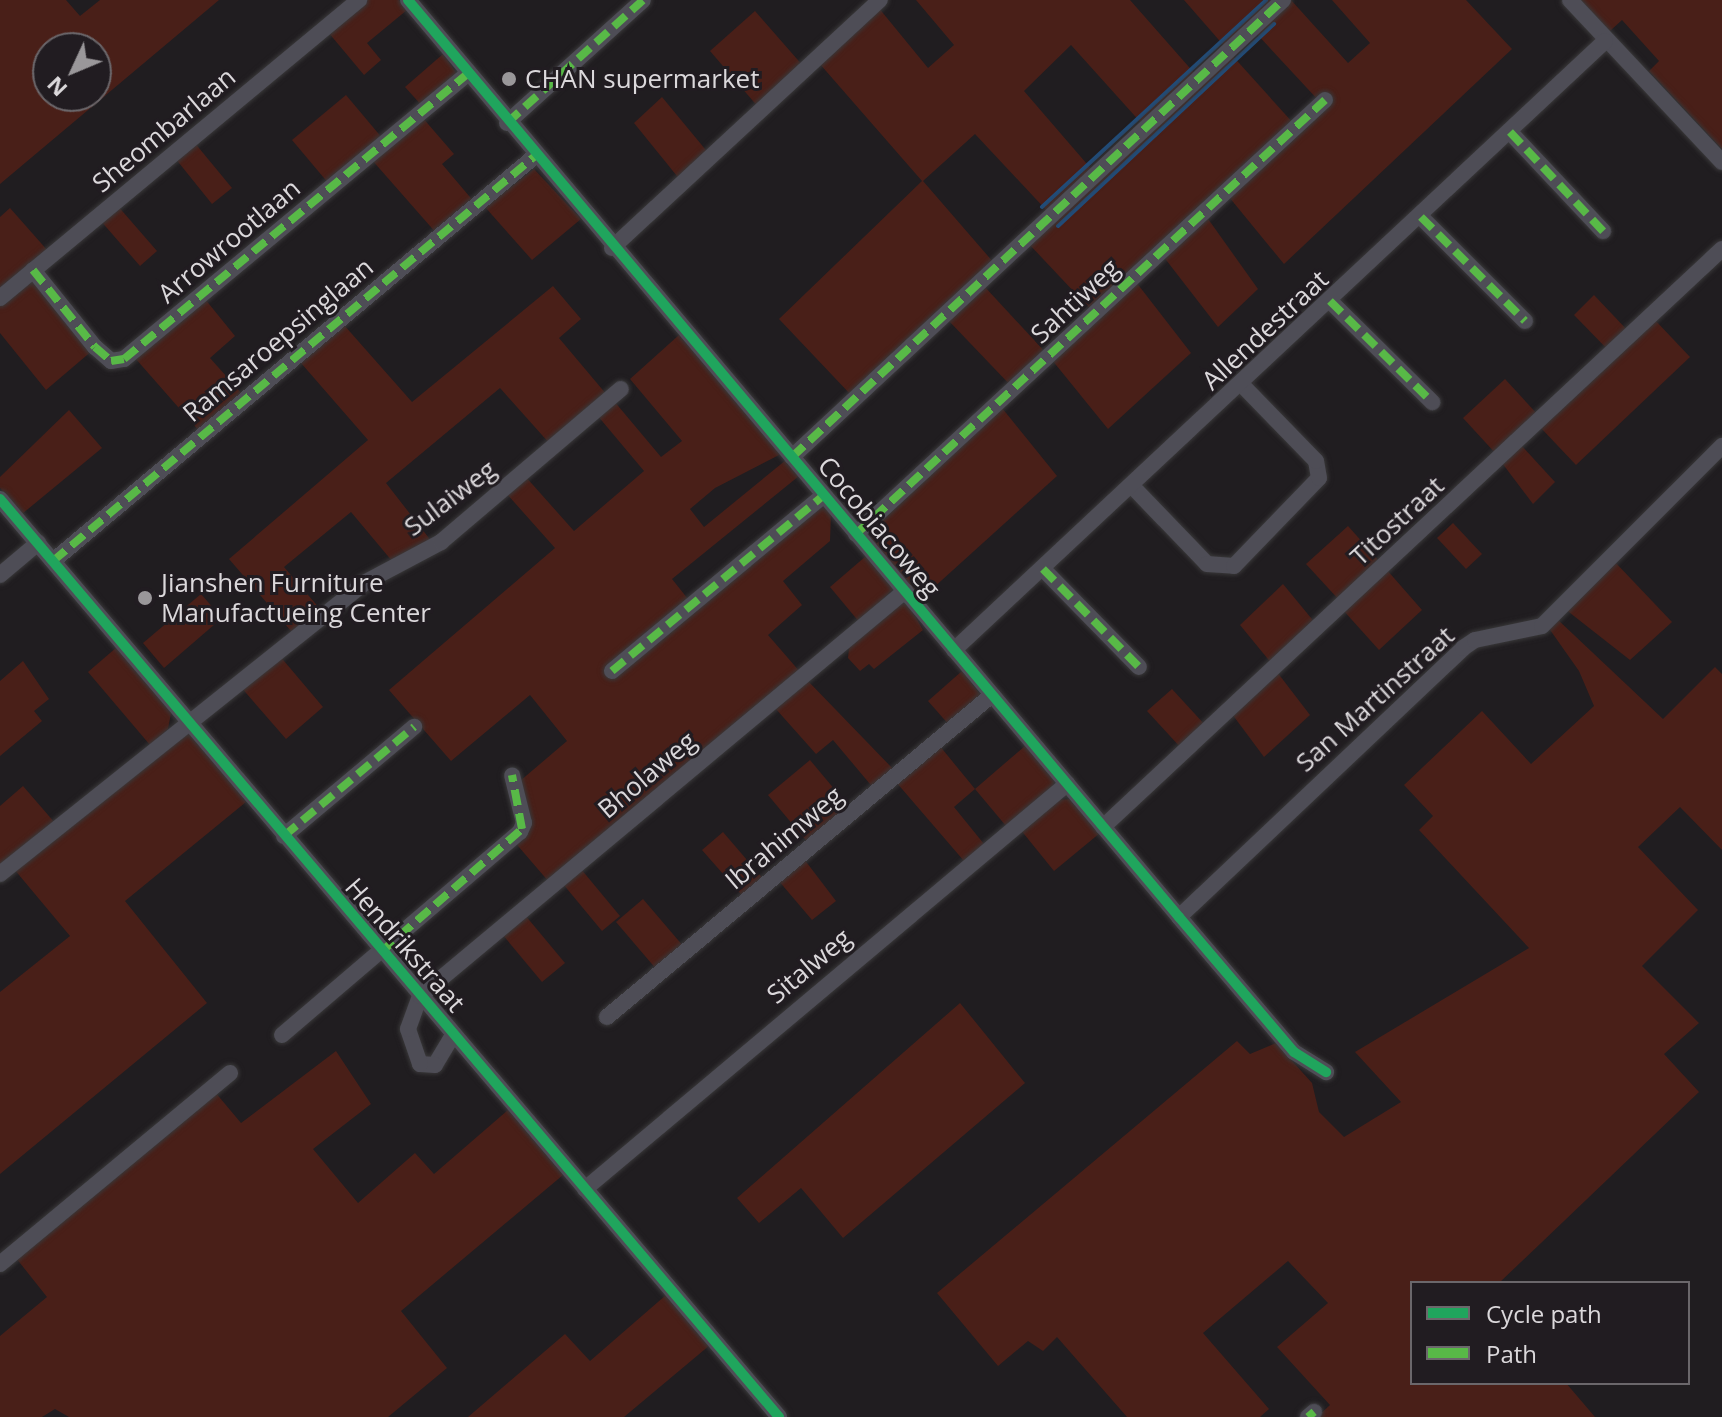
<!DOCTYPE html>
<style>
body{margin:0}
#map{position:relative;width:1722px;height:1417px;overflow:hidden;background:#201d20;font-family:"Open Sans",sans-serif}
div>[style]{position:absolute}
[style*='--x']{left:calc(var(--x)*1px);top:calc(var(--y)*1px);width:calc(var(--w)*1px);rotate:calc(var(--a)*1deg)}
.green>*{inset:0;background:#491f18}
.stream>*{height:4px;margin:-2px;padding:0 2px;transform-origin:2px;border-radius:2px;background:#214e7d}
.roads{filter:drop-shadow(0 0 2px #393839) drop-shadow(0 0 2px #393839)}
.minor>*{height:16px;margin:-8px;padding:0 8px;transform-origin:8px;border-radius:8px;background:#4e4d56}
.quiet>*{height:8px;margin-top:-4px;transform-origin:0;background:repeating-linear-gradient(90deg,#58b947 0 16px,transparent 0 24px)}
.cycleway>*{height:10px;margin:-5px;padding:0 5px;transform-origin:5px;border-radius:5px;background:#20a55d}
.dots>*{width:22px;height:22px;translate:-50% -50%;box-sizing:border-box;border:4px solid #211c21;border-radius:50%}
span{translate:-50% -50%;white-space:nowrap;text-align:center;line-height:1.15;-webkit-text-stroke:6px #211c21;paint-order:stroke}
.poi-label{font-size:26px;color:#dbd8db}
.left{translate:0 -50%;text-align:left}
.street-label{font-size:26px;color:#dbd8db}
.legend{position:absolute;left:1410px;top:1281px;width:280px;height:104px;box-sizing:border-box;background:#211c21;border:2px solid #6b676b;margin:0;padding:10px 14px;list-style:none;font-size:24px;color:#dbd8db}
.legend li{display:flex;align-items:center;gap:16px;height:40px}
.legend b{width:40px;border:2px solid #6b676b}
.north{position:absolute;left:32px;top:32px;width:80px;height:80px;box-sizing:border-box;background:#211c21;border:2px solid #6b676b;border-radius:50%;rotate:226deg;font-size:22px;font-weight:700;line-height:32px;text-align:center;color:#dbd8db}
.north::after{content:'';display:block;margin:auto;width:28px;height:36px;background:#9a979a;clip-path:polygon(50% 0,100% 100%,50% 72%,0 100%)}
</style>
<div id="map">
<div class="green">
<i style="clip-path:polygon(evenodd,0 0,66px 0,80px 16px,100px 0,219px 0,0 184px,0 0,48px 48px,96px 48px,96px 96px,48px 96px,48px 48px)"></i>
<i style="clip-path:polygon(365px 0,399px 0,407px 10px,367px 43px,381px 60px,364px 75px,328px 32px)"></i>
<i style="clip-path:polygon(916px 0,1130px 0,1196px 75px,1143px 125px,1071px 45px,1024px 91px,1093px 171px,1048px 212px,975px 134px,923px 181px,994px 263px,851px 395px,779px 319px,922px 181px,819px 63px,878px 7px,928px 68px,954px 45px)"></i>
<i style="clip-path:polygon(1184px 0,1276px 0,1225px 47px)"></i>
<i style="clip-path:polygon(1291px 0,1348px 63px,1370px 43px,1332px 0,1466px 0,1512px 49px,1284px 264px,1229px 197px,1319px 101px,1255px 32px)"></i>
<i style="clip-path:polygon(1581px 0,1722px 0,1722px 149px,1649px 71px,1659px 61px,1622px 20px,1610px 31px)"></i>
<i style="clip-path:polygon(755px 11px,804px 67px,759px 108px,710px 51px)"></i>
<i style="clip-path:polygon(1230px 53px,1294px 124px,1093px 312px,1028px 243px)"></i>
<i style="clip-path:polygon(443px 54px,457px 74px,423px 107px,405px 87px)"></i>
<i style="clip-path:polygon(346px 95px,383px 139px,329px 184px,292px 140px)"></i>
<i style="clip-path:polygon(662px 97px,710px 155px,681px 181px,634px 123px)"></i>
<i style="clip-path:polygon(422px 117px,454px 154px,442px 164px,475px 203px,437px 234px,372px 160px)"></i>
<i style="clip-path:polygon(194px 142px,232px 188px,212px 204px,175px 158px)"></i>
<i style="clip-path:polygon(534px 169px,581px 219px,532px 260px,485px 207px)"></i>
<i style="clip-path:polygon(117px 205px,157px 251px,140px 266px,100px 220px)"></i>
<i style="clip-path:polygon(10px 208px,48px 251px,0 289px,0 217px)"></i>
<i style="clip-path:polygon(1206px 216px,1258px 289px,1218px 327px,1163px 256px)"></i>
<i style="clip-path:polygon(35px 280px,93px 350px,46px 390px,0 333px,0 303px)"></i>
<i style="clip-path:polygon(1136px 282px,1191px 353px,1108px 429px,1052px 360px)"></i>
<i style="clip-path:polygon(553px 286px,581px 319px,559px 338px,607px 395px,550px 444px,500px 388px,386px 483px,432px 542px,392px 561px,351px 512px,284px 567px,321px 610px,291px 631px,229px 559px,368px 440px,301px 363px,344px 325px,412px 402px)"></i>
<i style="clip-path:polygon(984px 286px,1048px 355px,1013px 388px,948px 320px)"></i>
<i style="clip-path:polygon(1594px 295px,1630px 333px,1610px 352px,1574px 315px)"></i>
<i style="clip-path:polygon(205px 299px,235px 336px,210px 358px,243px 395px,200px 432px,135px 358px)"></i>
<i style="clip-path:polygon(1655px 320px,1690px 357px,1576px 465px,1540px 427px)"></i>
<i style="clip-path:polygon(679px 335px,781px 454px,715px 488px,690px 509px,704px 527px,786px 460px,799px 476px,672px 579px,688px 599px,819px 500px,831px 514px,830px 541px,783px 581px,802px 605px,768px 635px,801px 673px,549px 882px,512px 839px,527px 827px,520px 781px,567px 741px,530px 695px,451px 761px,389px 690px,555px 548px,506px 493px,525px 476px,574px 531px,644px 471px,597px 415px,614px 401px,661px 457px,682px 441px,630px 379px)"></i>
<i style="clip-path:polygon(1505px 379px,1539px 416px,1497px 455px,1463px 418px)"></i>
<i style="clip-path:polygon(1002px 408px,1057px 476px,921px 599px,870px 540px,873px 527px)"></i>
<i style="clip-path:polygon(69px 410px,102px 448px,22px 514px,0 488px,0 477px)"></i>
<i style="clip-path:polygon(1521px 445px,1555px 482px,1533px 504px,1502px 463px)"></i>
<i style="clip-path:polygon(1453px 523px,1482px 554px,1466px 569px,1437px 538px)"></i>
<i style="clip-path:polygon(1348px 526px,1382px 564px,1340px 601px,1306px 564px)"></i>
<i style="clip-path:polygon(866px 556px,893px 589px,860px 623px,830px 587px)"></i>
<i style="clip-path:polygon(1614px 561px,1672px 622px,1630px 660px,1565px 609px)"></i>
<i style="clip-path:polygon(1387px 570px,1422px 610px,1379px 650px,1343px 610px)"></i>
<i style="clip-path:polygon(1283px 584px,1316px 624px,1272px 664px,1240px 625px)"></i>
<i style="clip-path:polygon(201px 594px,222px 618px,164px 668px,143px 643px)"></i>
<i style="clip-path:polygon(899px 604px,908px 604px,923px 630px,874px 669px,869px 664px,860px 671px,848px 658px,849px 648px)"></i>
<i style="clip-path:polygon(1556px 618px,1663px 719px,1715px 667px,1722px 674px,1722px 850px,1680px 807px,1638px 847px,1698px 910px,1642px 966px,1699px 1023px,1664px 1054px,1699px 1092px,1499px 1283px,1412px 1283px,1412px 1383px,1566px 1383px,1595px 1417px,1317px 1417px,1330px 1405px,1277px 1347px,1328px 1303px,1288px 1261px,1203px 1333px,1269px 1409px,1260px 1417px,1127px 1417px,1057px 1337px,1043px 1351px,1028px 1341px,998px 1366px,937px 1293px,1237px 1041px,1250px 1054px,1276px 1043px,1312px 1083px,1319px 1112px,1344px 1137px,1401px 1102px,1355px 1052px,1529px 948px,1419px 830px,1433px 816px,1404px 785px,1482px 711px,1531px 764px,1594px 706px,1579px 671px,1548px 627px)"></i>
<i style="clip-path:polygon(117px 647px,171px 713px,168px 729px,150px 745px,88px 672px)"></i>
<i style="clip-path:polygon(279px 655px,323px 707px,286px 739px,240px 686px)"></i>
<i style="clip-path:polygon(23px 661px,49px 699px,34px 711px,42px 721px,0 756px,0 681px)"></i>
<i style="clip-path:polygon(962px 671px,982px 697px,950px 726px,928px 701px)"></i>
<i style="clip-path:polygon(1277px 672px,1310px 715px,1264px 757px,1232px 714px)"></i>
<i style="clip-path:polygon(808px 681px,896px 772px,875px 790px,833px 740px,816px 754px,775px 708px)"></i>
<i style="clip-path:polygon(1172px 689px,1206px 726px,1181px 748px,1147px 711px)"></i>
<i style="clip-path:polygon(181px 731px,189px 733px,246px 802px,125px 901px,207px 1003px,0 1174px,0 992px,70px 936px,14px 869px)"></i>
<i style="clip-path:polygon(939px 745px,975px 789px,1026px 745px,1054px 781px,1053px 787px,1006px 826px,975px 789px,954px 807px,984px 844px,964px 861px,896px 782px)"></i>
<i style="clip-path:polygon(810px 760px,851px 809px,809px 844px,768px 795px)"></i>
<i style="clip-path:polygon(23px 786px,55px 823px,0 867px,0 806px)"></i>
<i style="clip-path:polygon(1069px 799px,1100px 833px,1054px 871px,1020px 829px,1058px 800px)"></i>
<i style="clip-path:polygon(723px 832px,765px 881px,745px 899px,702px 850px)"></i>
<i style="clip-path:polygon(804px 859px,836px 901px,812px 920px,778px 880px)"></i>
<i style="clip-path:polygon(581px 869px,620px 916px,602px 931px,563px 884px)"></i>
<i style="clip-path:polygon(643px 899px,684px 947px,657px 970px,616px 922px)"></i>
<i style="clip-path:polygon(525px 915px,565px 963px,542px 982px,502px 934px)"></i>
<i style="clip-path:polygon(960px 1003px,1025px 1083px,843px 1238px,801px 1188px,759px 1223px,737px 1198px)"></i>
<i style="clip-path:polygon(336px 1051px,371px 1104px,313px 1149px,358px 1203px,415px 1153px,434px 1174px,508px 1110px,563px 1175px,401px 1311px,447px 1368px,388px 1417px,69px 1417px,55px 1409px,42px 1417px,0 1417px,0 1336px,47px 1297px,16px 1258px,215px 1092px,241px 1123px)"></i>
<i style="clip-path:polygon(666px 1295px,710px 1345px,624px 1417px,468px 1417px,565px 1334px,590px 1361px)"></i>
</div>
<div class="stream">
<i style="--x:1042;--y:207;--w:305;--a:-42.7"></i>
<i style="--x:1058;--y:226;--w:296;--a:-43.1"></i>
</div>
<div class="roads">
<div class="minor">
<i style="--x:408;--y:0;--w:1198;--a:49.94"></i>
<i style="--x:1179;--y:917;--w:177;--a:49.6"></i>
<i style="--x:1294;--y:1052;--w:38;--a:32"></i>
<i style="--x:1570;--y:0;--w:222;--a:46.8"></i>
<i style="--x:507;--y:123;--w:183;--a:-42.1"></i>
<i style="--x:1510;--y:132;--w:136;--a:46.8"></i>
<i style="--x:1421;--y:217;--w:147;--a:45"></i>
<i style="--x:612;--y:248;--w:365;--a:-42.8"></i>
<i style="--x:33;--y:270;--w:99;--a:51.2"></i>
<i style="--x:95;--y:347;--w:21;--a:41"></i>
<i style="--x:111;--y:361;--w:13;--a:-9"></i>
<i style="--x:124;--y:359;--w:446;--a:-39.7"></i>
<i style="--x:0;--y:298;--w:467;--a:-39.7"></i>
<i style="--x:1330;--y:301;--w:144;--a:44.7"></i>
<i style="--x:792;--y:457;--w:671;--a:-42.95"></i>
<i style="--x:1132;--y:486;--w:108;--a:46.1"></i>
<i style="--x:1207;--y:564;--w:27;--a:4"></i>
<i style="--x:1234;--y:566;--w:122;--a:-46"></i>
<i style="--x:1319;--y:478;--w:17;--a:-100"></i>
<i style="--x:1316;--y:461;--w:107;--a:-134.2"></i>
<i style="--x:0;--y:499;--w:1204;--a:49.68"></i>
<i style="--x:856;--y:534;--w:639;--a:-42.78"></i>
<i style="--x:53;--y:561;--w:630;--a:-40.04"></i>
<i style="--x:1043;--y:569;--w:137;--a:45.6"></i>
<i style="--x:0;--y:575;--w:50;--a:-40.1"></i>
<i style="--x:954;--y:650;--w:891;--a:-43.09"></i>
<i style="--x:612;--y:671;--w:274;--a:-39.7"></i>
<i style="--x:1103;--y:827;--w:847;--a:-43.04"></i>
<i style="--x:284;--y:836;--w:170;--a:-40"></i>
<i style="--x:0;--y:874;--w:466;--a:-38.6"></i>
<i style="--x:364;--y:583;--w:87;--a:-28"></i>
<i style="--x:441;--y:542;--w:236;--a:-40.4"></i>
<i style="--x:1179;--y:917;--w:391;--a:-43.4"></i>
<i style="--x:1463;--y:648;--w:14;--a:-34"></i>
<i style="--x:1475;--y:640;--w:68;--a:-11.8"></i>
<i style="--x:1542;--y:626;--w:255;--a:-45"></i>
<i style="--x:607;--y:1017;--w:502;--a:-39.91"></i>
<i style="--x:282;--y:1035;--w:313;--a:-40.5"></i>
<i style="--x:520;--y:832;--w:10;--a:-66"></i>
<i style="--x:524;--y:823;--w:49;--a:-104"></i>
<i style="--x:453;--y:1035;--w:35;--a:121"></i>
<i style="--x:435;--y:1065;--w:15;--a:-176"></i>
<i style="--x:420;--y:1064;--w:37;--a:-109"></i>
<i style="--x:408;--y:1029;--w:35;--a:-70"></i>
<i style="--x:420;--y:996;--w:632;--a:-39.86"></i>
<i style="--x:585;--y:1189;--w:630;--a:-40.04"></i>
<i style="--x:0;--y:1264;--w:299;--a:-39.7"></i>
<i style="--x:1308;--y:1417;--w:8;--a:-40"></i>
</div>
</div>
<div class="quiet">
<i style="--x:507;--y:123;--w:183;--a:-42.1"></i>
<i style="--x:1510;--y:132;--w:136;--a:46.8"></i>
<i style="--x:1421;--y:217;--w:147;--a:45"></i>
<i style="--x:33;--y:270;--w:99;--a:51.2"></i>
<i style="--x:95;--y:347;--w:21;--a:41"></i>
<i style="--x:111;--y:361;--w:13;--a:-9"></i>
<i style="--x:124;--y:359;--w:446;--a:-39.7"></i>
<i style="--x:1330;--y:301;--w:144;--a:44.7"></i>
<i style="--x:792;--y:457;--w:671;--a:-42.95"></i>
<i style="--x:856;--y:534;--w:639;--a:-42.78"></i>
<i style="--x:53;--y:561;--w:630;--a:-40.04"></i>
<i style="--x:1043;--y:569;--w:137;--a:45.6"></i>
<i style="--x:612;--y:671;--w:274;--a:-39.7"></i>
<i style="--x:284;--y:836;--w:170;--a:-40"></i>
<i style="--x:381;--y:952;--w:187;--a:-41.1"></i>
<i style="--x:522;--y:829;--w:55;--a:-100.5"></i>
<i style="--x:1308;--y:1417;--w:8;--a:-40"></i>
</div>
<div class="cycleway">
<i style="--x:408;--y:0;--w:1198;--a:49.94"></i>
<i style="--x:1179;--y:917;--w:177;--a:49.6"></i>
<i style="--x:1294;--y:1052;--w:38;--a:32"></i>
<i style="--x:0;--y:499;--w:1204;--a:49.68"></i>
</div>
<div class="dots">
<i style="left:509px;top:79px;background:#9a979a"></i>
<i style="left:145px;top:598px;background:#9a979a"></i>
</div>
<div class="poi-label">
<span class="left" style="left:525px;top:79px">CHAN supermarket</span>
<span class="left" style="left:161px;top:598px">Jianshen Furniture<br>Manufactueing Center</span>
</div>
<div class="street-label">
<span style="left:164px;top:130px;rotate:-40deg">Sheombarlaan</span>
<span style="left:229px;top:241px;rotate:-40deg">Arrowrootlaan</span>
<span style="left:1075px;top:301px;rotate:-43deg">Sahtiweg</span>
<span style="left:1265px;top:330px;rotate:-43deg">Allendestraat</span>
<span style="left:278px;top:340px;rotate:-40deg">Ramsaroepsinglaan</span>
<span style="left:450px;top:498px;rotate:-37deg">Sulaiweg</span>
<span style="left:1397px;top:521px;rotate:-43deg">Titostraat</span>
<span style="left:879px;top:527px;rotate:50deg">Cocobiacoweg</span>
<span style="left:1375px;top:699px;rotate:-42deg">San Martinstraat</span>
<span style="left:647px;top:775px;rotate:-40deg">Bholaweg</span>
<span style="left:784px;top:838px;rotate:-40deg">Ibrahimweg</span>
<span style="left:405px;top:945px;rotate:49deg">Hendrikstraat</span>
<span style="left:809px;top:966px;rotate:-40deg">Sitalweg</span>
</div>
<ul class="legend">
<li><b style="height:10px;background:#20a55d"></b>Cycle path</li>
<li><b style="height:10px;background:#58b947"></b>Path</li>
</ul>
<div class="north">N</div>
</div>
